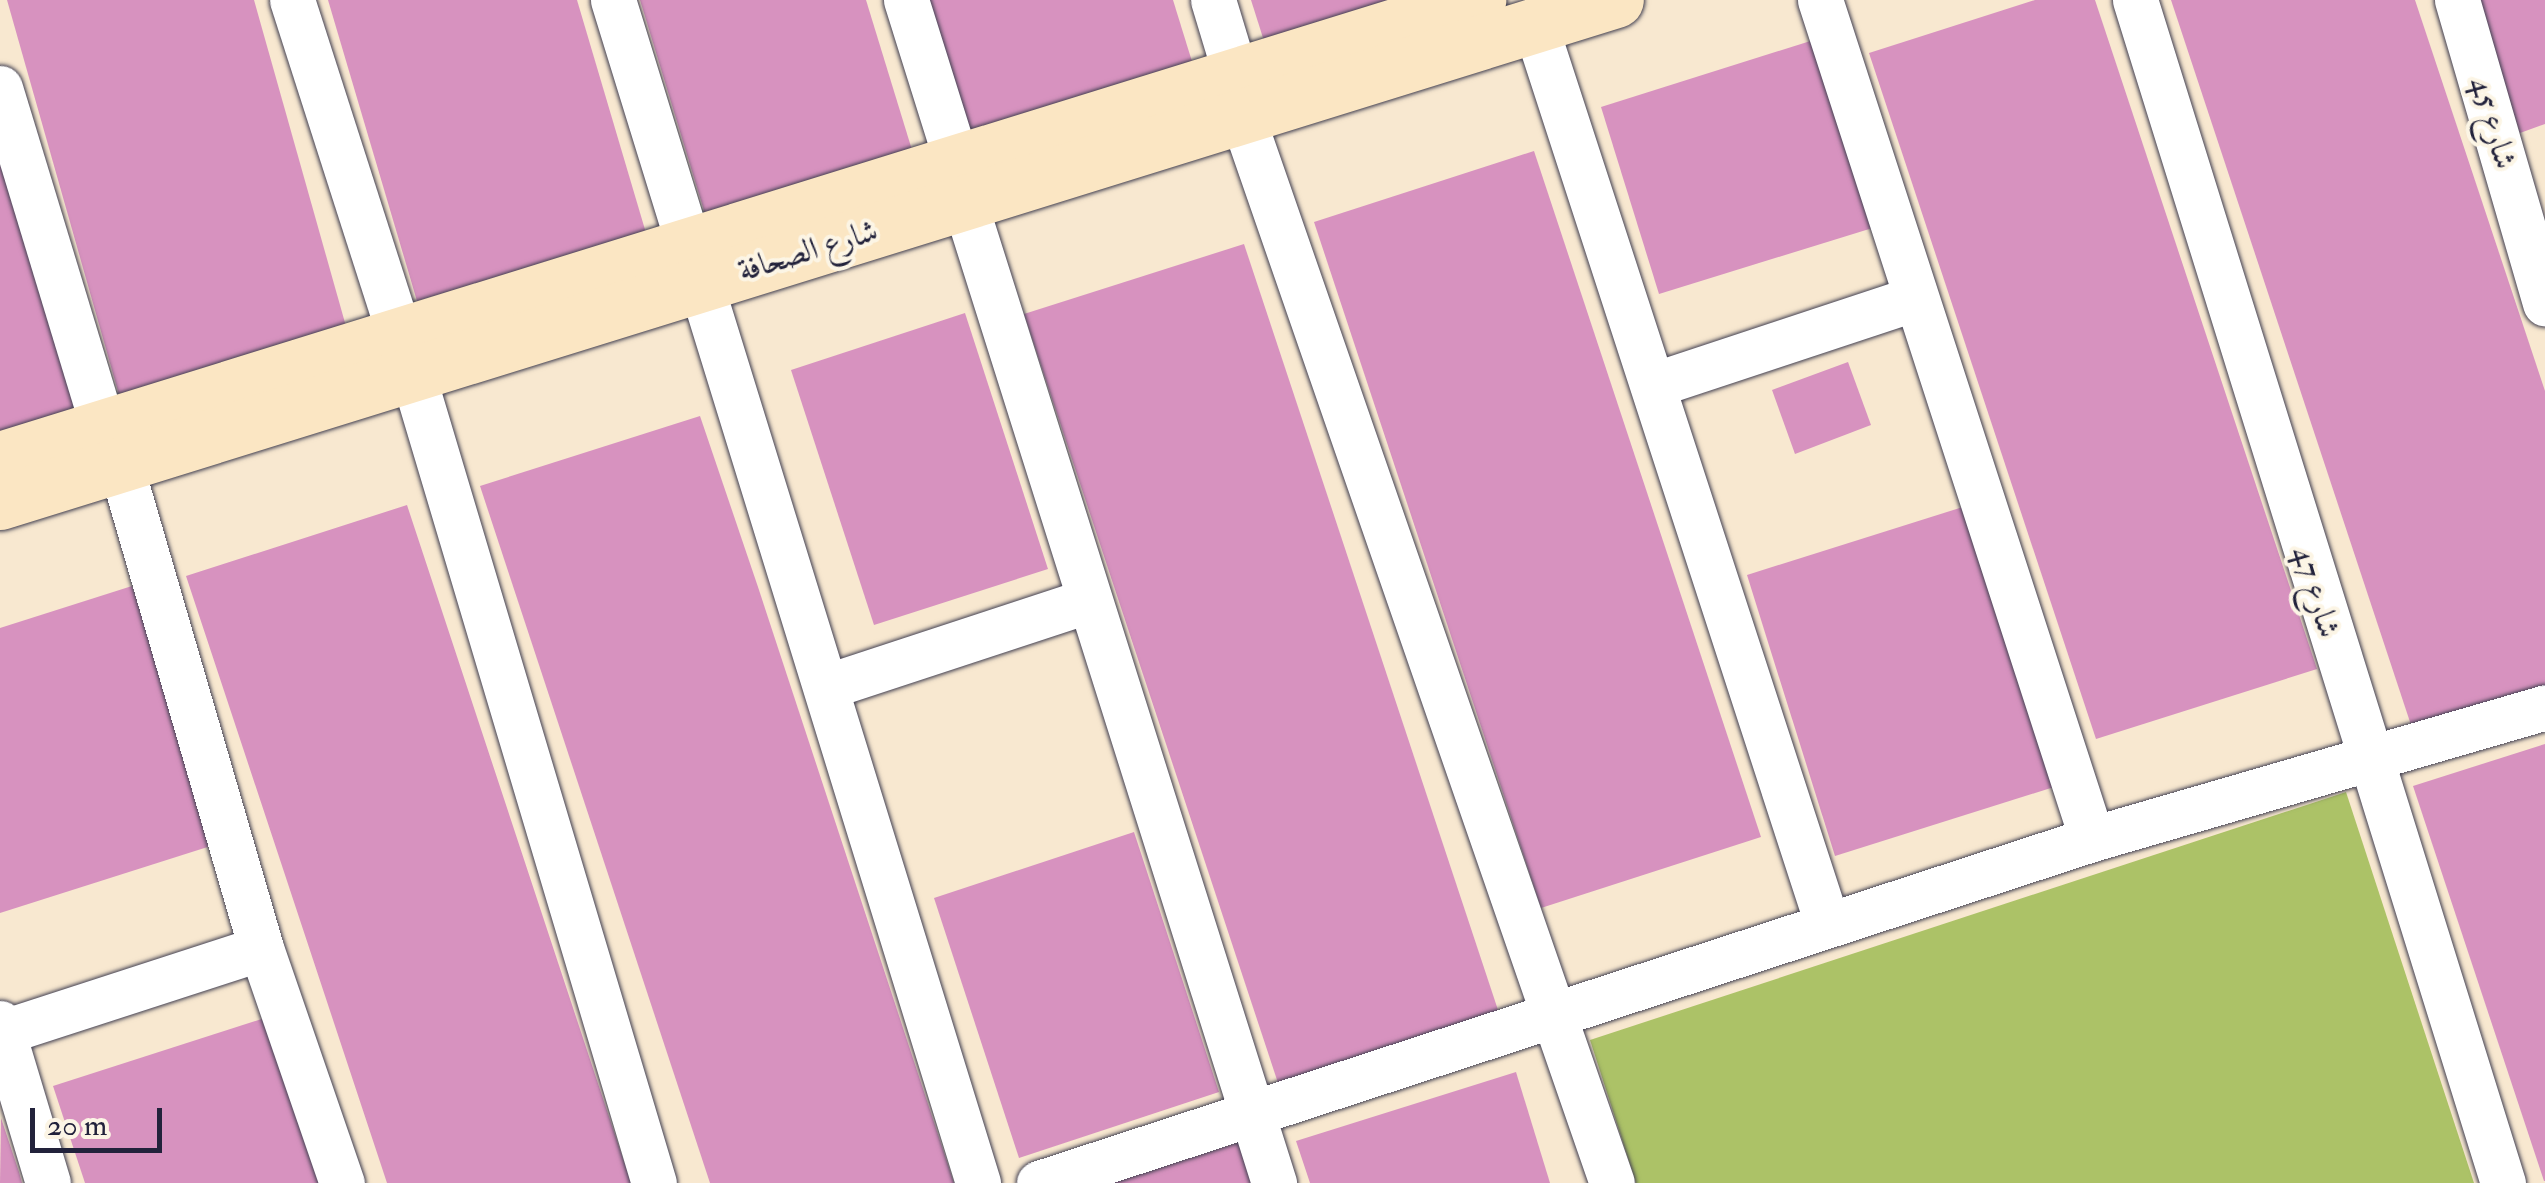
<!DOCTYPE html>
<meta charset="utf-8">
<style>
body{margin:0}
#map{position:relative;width:2545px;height:1183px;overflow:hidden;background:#f8e8d0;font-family:"IM FELL Double Pica",Amiri,serif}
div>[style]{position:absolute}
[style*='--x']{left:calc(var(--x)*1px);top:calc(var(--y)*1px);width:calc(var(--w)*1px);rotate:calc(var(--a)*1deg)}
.green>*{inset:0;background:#acc267}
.building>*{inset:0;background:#d792bf}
.roads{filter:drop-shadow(0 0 2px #424051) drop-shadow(0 0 2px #424051)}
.minor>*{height:45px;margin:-22.5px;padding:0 22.5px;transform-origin:22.5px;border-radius:22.5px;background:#fff}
.secondary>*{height:55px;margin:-27.5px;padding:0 27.5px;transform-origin:27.5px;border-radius:27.5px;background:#fbe6c3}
span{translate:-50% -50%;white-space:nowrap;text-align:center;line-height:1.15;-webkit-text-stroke:8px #fcf5e5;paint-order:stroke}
.street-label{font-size:32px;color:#22223b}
.scale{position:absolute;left:30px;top:1108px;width:132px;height:45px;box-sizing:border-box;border:5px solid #22223b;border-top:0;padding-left:12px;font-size:30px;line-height:35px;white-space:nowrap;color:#22223b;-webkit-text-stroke:8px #fcf5e5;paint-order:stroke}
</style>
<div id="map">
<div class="green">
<i style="clip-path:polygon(2346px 792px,2474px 1183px,1636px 1183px,1590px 1040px)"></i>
</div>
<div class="building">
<i style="clip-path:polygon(7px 0,254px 0,349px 337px,121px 402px)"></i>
<i style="clip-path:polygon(328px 0,577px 0,646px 233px,417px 301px)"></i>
<i style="clip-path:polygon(640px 0,866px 0,912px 150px,705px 214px)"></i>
<i style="clip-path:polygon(924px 0,1173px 0,1194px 68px,964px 136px)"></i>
<i style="clip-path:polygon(1251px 0,1456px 0,1270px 60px)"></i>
<i style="clip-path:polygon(2035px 0,2095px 0,2317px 669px,2096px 739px,1869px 53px)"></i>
<i style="clip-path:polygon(2171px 0,2415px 0,2545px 391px,2545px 686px,2412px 728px)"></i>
<i style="clip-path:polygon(2476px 0,2545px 0,2545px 124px,2520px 133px)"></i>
<i style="clip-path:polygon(1820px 38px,1879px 226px,1659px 294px,1601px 107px)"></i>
<i style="clip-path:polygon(1534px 151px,1761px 837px,1541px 908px,1314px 222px)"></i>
<i style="clip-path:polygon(0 156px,80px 414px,0 437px)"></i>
<i style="clip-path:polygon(1244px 244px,1500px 1016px,1279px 1086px,1024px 314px)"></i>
<i style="clip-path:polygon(965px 313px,1048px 569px,874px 625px,791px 370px)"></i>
<i style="clip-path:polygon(1848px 362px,1871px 425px,1795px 454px,1772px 390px)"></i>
<i style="clip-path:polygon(700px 416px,758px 587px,954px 1183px,710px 1183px,508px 571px,480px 486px)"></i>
<i style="clip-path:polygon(407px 505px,577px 1020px,631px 1183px,387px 1183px,186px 576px)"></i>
<i style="clip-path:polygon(1966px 506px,2054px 787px,1835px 856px,1747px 575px)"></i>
<i style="clip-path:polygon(132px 586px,217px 844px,0 913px,0 628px)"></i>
<i style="clip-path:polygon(2545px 744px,2545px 1181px,2544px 1181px,2413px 786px)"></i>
<i style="clip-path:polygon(1134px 832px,1219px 1092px,1019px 1158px,934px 898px)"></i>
<i style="clip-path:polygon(274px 1015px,329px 1183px,85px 1183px,53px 1086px)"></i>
<i style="clip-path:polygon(1516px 1072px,1550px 1183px,1310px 1183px,1296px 1141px)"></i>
<i style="clip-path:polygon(1px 1118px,19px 1172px,22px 1183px,0 1183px)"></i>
<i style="clip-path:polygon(1240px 1142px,1253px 1183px,1115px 1183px,1115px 1182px)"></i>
</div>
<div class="roads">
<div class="minor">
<i style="--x:292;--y:0;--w:351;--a:72.2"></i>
<i style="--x:613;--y:0;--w:1238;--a:72.85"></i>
<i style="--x:906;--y:0;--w:168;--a:72.6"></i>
<i style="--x:1213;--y:0;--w:76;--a:73.2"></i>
<i style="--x:1820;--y:0;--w:882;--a:72.04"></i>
<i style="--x:2135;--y:0;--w:1239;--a:72.72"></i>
<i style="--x:2457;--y:0;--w:316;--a:73.8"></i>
<i style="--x:1535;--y:25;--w:944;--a:71.99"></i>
<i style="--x:0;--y:88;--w:354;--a:73.1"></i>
<i style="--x:1242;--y:116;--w:1129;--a:70.88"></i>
<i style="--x:965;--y:204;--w:1027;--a:72.48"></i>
<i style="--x:412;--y:372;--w:846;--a:73.39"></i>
<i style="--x:1653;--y:385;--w:274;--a:-18.3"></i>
<i style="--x:120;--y:463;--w:505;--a:73.79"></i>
<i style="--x:261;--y:948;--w:249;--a:71"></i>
<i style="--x:828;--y:686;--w:272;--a:-18.2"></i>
<i style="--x:0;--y:1023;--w:167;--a:73.3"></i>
<i style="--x:3;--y:1032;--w:271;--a:-18"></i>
<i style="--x:1039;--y:1183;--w:1108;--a:-18.09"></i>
<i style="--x:2092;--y:839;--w:472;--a:-16.2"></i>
</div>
<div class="secondary">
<i style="--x:0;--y:459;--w:1548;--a:-17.25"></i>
<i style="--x:0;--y:502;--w:1692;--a:-17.26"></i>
</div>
</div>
<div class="street-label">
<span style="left:2493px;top:123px;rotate:74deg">شارع 45</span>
<span style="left:808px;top:251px;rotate:-17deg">شارع الصحافة</span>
<span style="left:2316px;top:592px;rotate:73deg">شارع 47</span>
</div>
<div class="scale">20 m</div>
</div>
